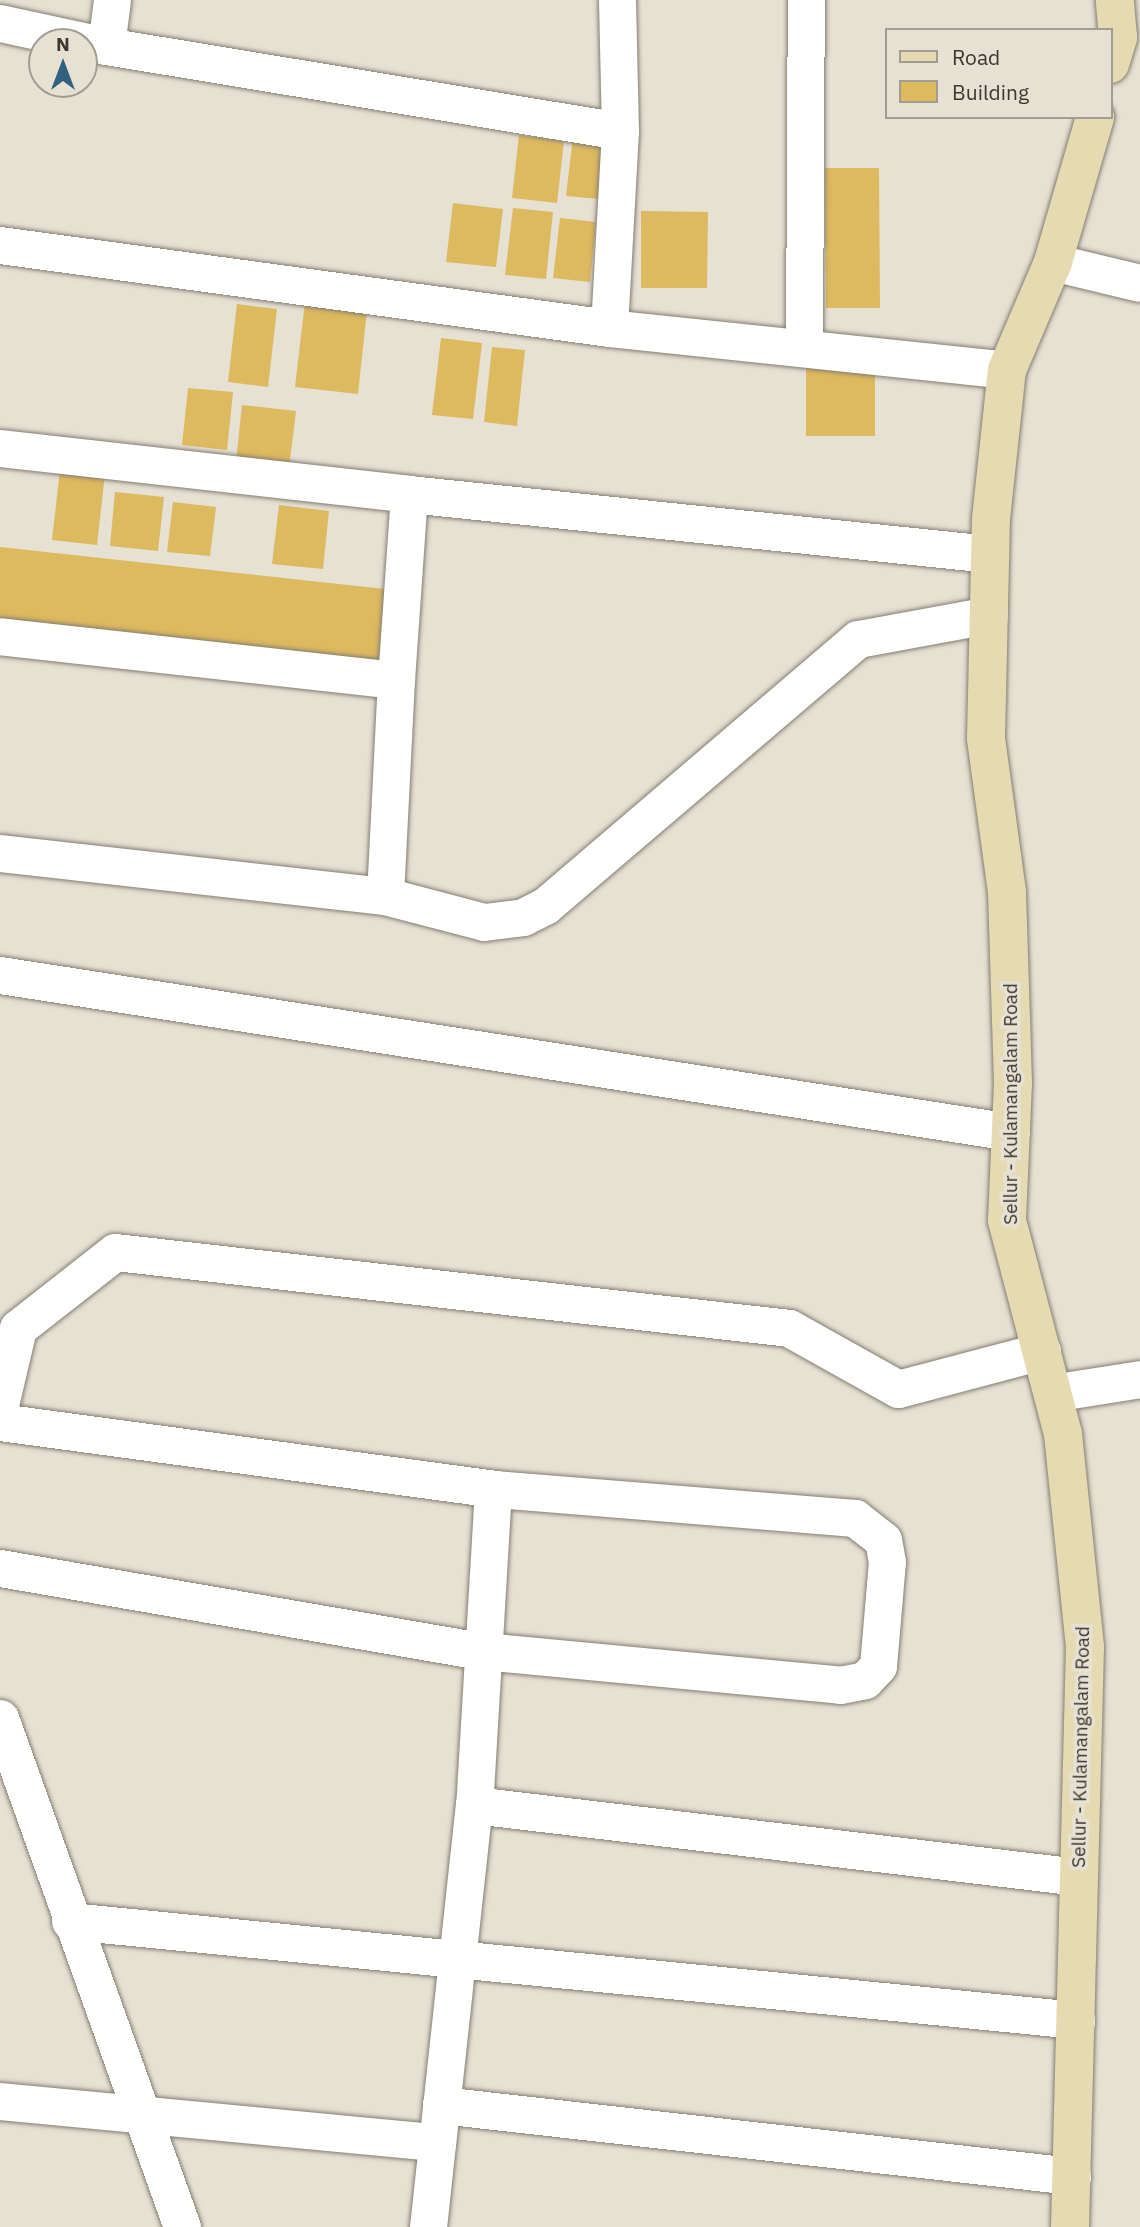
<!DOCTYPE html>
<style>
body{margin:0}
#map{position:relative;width:1140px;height:2227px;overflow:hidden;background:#e6e1d3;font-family:"IBM Plex Sans",sans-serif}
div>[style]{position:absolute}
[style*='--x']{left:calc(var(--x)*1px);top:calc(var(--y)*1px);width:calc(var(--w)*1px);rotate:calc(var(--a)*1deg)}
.building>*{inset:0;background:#ddb95f}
.roads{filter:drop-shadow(0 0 2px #837e72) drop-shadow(0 0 2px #837e72)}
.minor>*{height:37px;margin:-18.5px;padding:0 18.5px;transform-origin:18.5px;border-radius:18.5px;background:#fff}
.secondary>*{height:38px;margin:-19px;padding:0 19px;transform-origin:19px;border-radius:19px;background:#e6dab3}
span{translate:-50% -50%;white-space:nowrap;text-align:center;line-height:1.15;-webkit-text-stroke:7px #e6e1d3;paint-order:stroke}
.street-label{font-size:19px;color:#3a3833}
.legend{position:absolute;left:885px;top:28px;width:228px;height:91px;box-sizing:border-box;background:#e6e1d3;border:2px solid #a19d93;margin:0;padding:9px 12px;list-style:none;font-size:21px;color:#3a3833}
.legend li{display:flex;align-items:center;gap:14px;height:35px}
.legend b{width:35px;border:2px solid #a19d93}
.north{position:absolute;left:28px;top:28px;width:70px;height:70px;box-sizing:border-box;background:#e6e1d3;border:2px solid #a19d93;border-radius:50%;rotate:0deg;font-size:19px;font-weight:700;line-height:28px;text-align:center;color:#3a3833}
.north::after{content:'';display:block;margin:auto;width:24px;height:32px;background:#30617f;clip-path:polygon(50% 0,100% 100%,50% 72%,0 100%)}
</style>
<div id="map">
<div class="building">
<i style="clip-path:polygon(519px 135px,564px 141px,557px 203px,512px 198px)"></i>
<i style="clip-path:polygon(573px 137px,605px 141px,599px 199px,566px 196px)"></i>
<i style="clip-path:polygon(825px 168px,879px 168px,880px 308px,826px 308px)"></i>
<i style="clip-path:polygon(453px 203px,503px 209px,496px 267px,446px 262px)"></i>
<i style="clip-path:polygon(513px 208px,553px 212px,546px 279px,505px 275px)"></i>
<i style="clip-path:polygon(641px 211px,708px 212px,707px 288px,641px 288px)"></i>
<i style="clip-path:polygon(560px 218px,596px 222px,590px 282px,553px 278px)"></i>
<i style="clip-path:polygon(306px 293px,368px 301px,358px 394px,295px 387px)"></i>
<i style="clip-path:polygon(237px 304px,277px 309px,268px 387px,228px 382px)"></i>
<i style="clip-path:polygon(441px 338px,482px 343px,473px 419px,432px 415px)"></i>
<i style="clip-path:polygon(492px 347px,525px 350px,517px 426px,484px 422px)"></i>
<i style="clip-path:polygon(806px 366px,875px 366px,875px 436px,806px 436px)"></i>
<i style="clip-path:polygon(188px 388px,233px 392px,227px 450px,182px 445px)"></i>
<i style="clip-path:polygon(242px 405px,296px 411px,289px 468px,236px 462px)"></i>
<i style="clip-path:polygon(60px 470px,105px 474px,97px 545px,52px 540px)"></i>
<i style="clip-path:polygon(115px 492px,164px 497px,158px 551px,110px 546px)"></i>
<i style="clip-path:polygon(173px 502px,216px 507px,210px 556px,167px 552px)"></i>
<i style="clip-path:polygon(279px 505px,329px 511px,323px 569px,272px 564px)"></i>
<i style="clip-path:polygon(0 547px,394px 590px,386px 668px,0 626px)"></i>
</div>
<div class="roads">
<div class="minor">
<i style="--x:617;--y:0;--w:131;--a:88.7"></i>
<i style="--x:620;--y:131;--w:197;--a:93.2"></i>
<i style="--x:609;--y:328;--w:400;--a:6"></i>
<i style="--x:0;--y:23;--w:108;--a:12.2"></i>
<i style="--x:106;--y:46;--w:46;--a:-82.6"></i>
<i style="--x:106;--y:46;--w:521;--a:9.39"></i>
<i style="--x:0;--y:245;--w:615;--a:7.76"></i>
<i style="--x:1053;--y:262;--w:89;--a:13.6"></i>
<i style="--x:804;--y:348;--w:348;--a:-89.7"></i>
<i style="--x:0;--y:448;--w:412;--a:6.4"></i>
<i style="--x:409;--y:494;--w:186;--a:94"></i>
<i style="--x:396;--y:680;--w:398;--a:-173.7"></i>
<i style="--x:409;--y:494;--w:584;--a:5.9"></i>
<i style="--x:0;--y:853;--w:387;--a:6.4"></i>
<i style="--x:385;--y:896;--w:102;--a:14.7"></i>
<i style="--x:484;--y:922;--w:39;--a:-7"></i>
<i style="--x:523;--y:917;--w:25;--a:-27"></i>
<i style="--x:545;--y:906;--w:411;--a:-40.5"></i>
<i style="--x:858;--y:639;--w:133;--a:-10.4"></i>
<i style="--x:385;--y:896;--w:216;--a:-87.1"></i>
<i style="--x:0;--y:975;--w:1023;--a:8.83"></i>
<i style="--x:1052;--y:1393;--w:89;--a:-9"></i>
<i style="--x:0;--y:1405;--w:79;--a:-76.8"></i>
<i style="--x:18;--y:1328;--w:123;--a:-38.1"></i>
<i style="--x:115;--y:1252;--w:678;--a:6.43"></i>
<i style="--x:789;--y:1328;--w:125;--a:29.2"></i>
<i style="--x:898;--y:1389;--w:149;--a:-14.8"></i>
<i style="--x:0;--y:1422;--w:498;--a:7.7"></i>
<i style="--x:493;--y:1489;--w:317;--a:93.4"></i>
<i style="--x:0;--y:1568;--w:490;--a:9.8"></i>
<i style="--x:483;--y:1651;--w:359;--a:5.4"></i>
<i style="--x:840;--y:1685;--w:25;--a:-11"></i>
<i style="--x:865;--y:1680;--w:19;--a:-47"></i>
<i style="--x:878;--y:1666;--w:104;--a:-85.1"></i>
<i style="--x:887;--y:1562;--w:22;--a:-100"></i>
<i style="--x:883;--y:1540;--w:36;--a:-142"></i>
<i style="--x:855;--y:1518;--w:363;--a:-175.4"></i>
<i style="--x:0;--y:1718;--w:541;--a:70.32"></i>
<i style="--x:70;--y:1921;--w:1011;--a:5.62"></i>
<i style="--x:0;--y:2101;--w:439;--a:5.4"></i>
<i style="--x:441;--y:2105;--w:635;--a:6.42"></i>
<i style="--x:428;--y:2227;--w:424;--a:-83.8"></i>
<i style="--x:474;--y:1805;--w:609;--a:6.79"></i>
</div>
<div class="secondary">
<i style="--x:1110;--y:64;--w:28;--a:-73"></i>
<i style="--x:1118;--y:37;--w:37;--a:-95"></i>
<i style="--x:1070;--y:2227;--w:580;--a:-88.52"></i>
<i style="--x:1085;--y:1647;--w:214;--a:-95.9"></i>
<i style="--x:1063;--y:1434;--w:221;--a:-104.7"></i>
<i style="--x:1007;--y:1220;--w:137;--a:-87.5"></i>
<i style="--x:1013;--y:1083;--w:191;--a:-91.8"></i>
<i style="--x:1007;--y:892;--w:155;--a:-97.8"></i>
<i style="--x:986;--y:738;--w:219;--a:-88.7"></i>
<i style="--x:991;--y:519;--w:150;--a:-83.9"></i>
<i style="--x:1007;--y:370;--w:117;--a:-66.9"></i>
<i style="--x:1053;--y:262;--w:151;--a:-73.8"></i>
</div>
</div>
<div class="street-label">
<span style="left:1011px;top:1104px;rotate:-90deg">Sellur - Kulamangalam Road</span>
<span style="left:1081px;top:1747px;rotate:-89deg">Sellur - Kulamangalam Road</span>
</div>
<ul class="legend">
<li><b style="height:9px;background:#e6dab3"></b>Road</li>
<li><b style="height:19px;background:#ddb95f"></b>Building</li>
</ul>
<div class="north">N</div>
</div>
